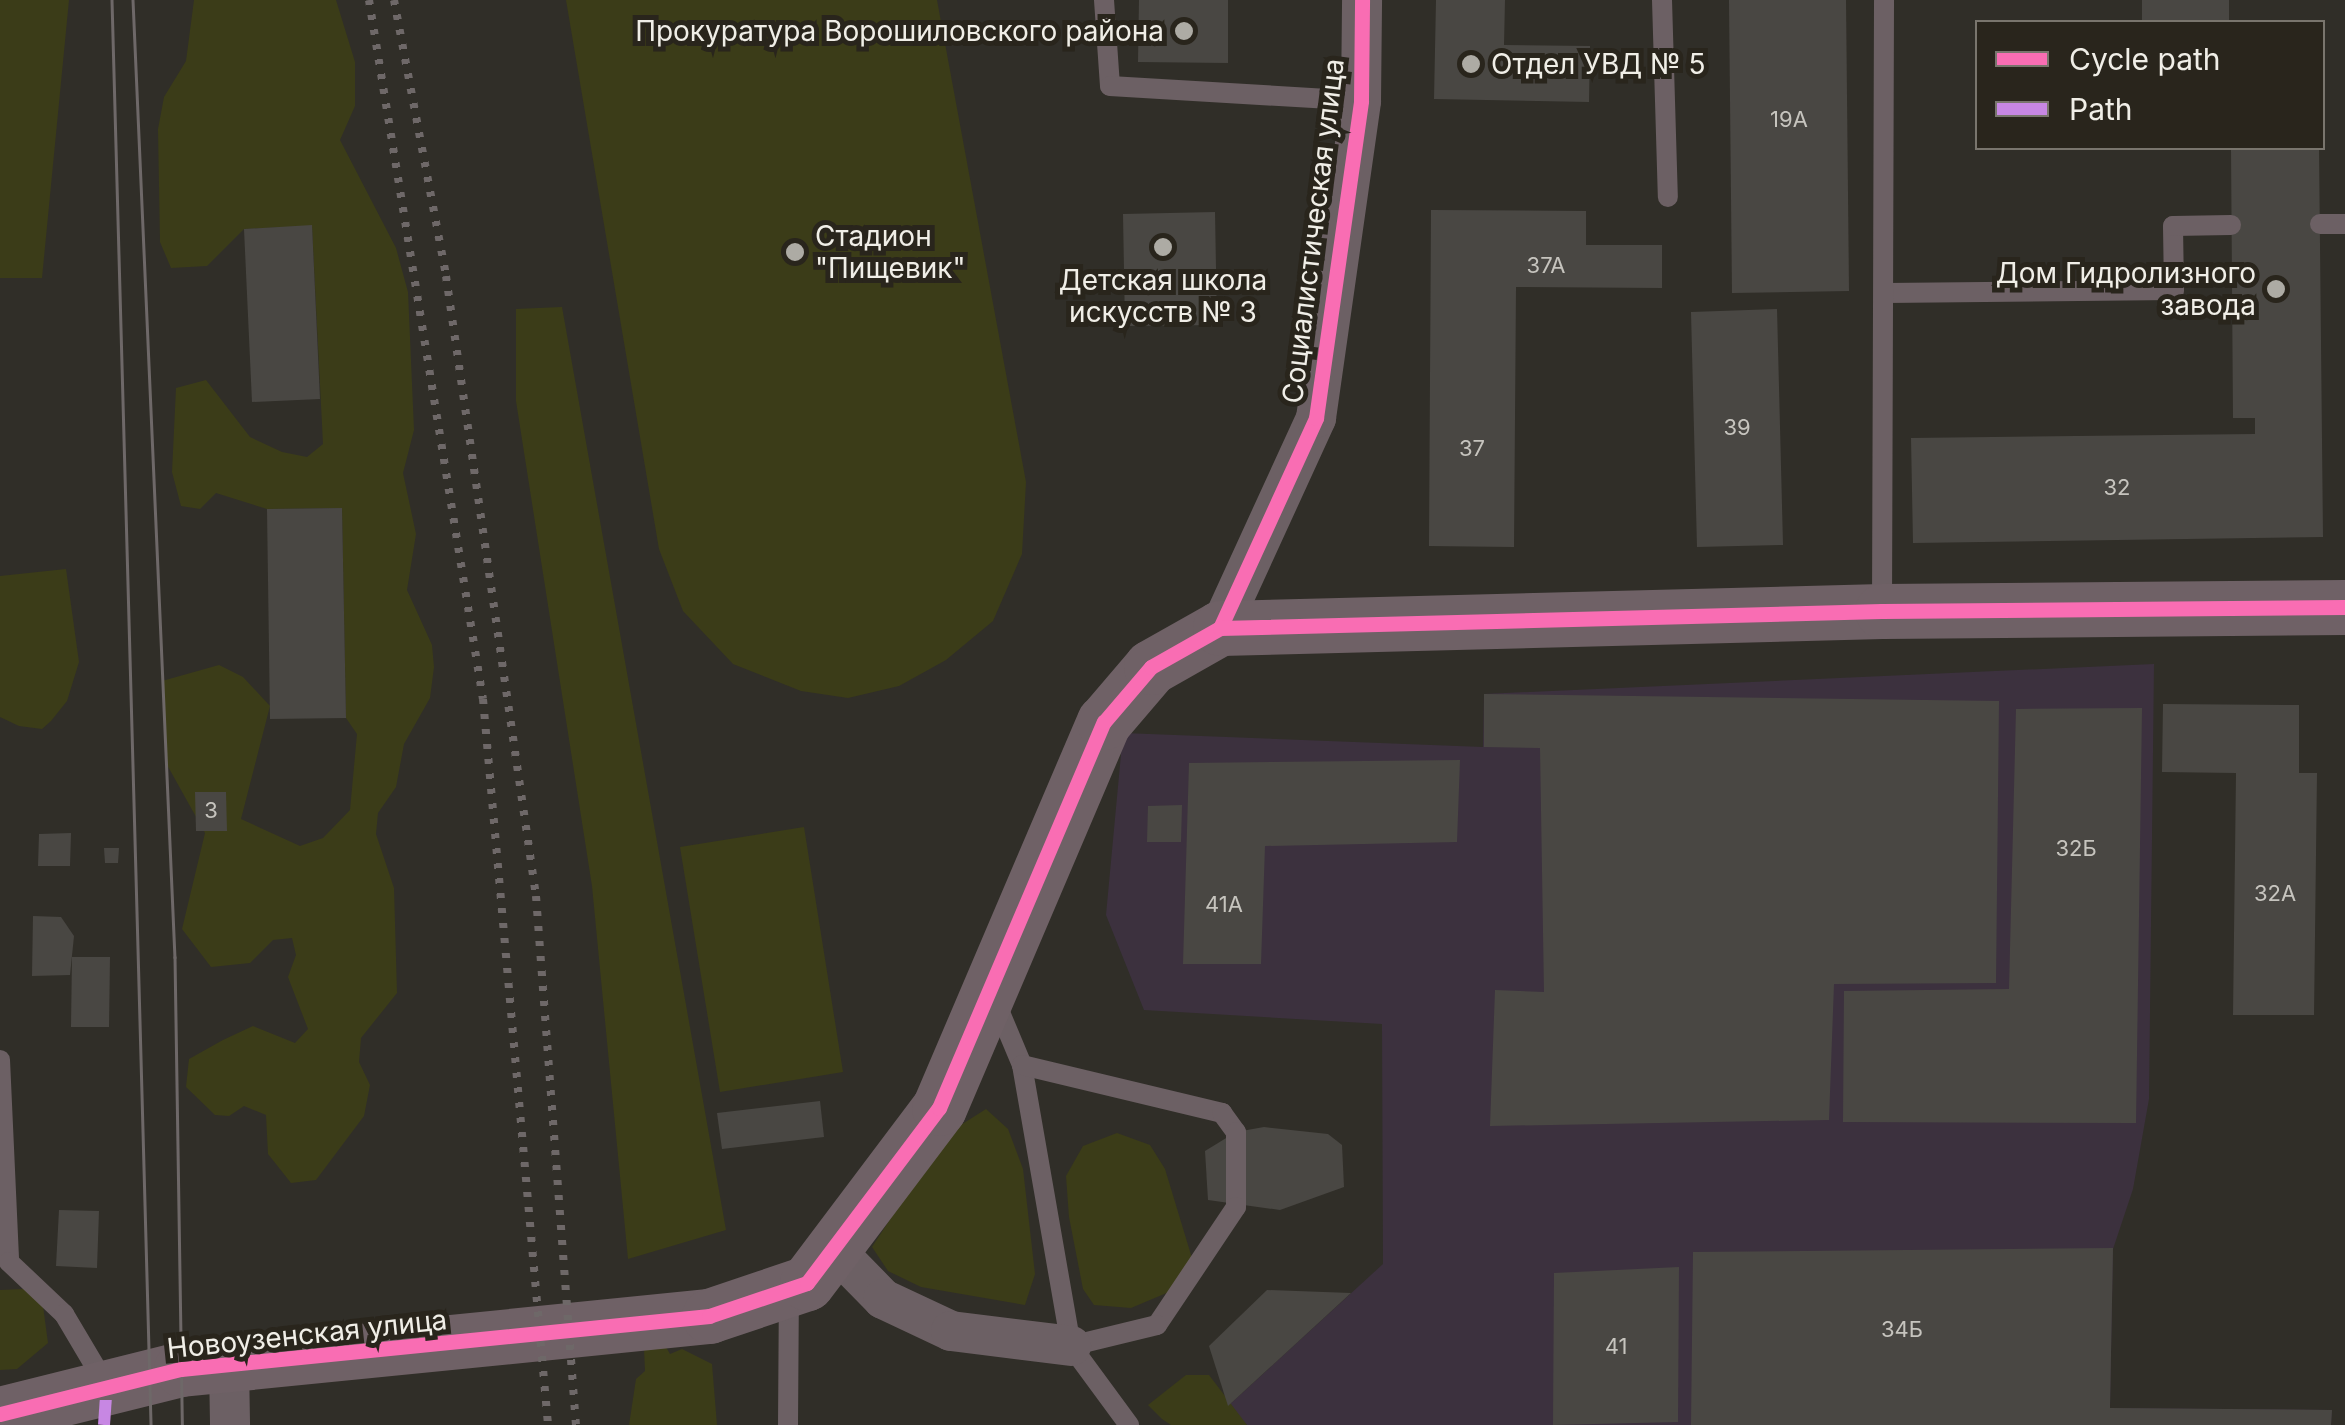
<!DOCTYPE html>
<meta charset="utf-8">
<style>
body{margin:0}
#map{position:relative;width:2345px;height:1425px;overflow:hidden;background:#302e28;font-family:Inter,sans-serif}
div>[style]{position:absolute}
[style*='--x']{left:calc(var(--x)*1px);top:calc(var(--y)*1px);width:calc(var(--w)*1px);rotate:calc(var(--a)*1deg)}
.industrial>*{inset:0;background:#3c313e}
.green>*{inset:0;background:#3b3c18}
.building>*{inset:0;background:#494743}
.lane>*{height:20px;margin:-10px;padding:0 10px;transform-origin:10px;border-radius:10px;background:#6c6064}
.street>*{height:40px;margin:-20px;padding:0 20px;transform-origin:20px;border-radius:20px;background:#6c6064}
.secondary>*{height:55px;margin:-27.5px;padding:0 27.5px;transform-origin:27.5px;border-radius:27.5px;background:#6f6166}
.tram>*{height:2.5px;margin:-1.25px;padding:0 1.25px;transform-origin:1.25px;border-radius:1.25px;background:#6e6868}
.rail>*{height:8px;margin-top:-4px;transform-origin:0;background:repeating-linear-gradient(90deg,#6e6868 0 5px,transparent 0 15px)}
.quiet>*{height:12px;margin-top:-6px;transform-origin:0;background:repeating-linear-gradient(90deg,#c787e3 0 25px,transparent 0 37px)}
.cycleway>*{height:15px;margin:-7.5px;padding:0 7.5px;transform-origin:7.5px;border-radius:7.5px;background:#f96db3}
.dots>*{width:28px;height:28px;translate:-50% -50%;box-sizing:border-box;border:5px solid #29251c;border-radius:50%}
span{translate:-50% -50%;white-space:nowrap;text-align:center;line-height:1.15;-webkit-text-stroke:10px #29251c;paint-order:stroke}
.number-label{font-size:22px;color:#c6c4be}
.number-label span{-webkit-text-stroke-width:0}
.poi-label{font-size:28px;color:#f0eee7}
.right{translate:-100% -50%;text-align:right}
.left{translate:0 -50%;text-align:left}
.street-label{font-size:28px;color:#f0eee7}
.legend{position:absolute;left:1975px;top:20px;width:350px;height:130px;box-sizing:border-box;background:#29251c;border:2px solid #79756d;margin:0;padding:12px 18px;list-style:none;font-size:30px;color:#f0eee7}
.legend li{display:flex;align-items:center;gap:20px;height:50px}
.legend b{width:50px;border:2px solid #79756d}
</style>
<div id="map">
<div class="industrial">
<i style="clip-path:polygon(2154px 664px,2149px 1099px,2133px 1189px,2113px 1249px,2110px 1408px,2332px 1410px,2331px 1425px,1247px 1425px,1228px 1406px,1383px 1264px,1382px 1024px,1144px 1010px,1106px 915px,1123px 733px,1483px 747px,1484px 694px)"></i>
</div>
<div class="green">
<i style="clip-path:polygon(0 0,69px 0,42px 278px,0 278px)"></i>
<i style="clip-path:polygon(194px 0,336px 0,355px 62px,355px 106px,340px 140px,396px 248px,408px 292px,414px 430px,403px 473px,416px 534px,407px 590px,432px 645px,434px 667px,430px 698px,404px 744px,396px 787px,378px 813px,376px 834px,394px 888px,397px 993px,361px 1038px,359px 1062px,370px 1085px,364px 1116px,316px 1180px,291px 1183px,268px 1154px,266px 1115px,244px 1106px,229px 1116px,215px 1115px,186px 1087px,189px 1059px,223px 1040px,253px 1026px,295px 1043px,308px 1029px,288px 977px,296px 955px,292px 938px,273px 940px,250px 963px,211px 967px,182px 929px,205px 833px,166px 763px,162px 681px,219px 665px,243px 677px,270px 706px,241px 819px,300px 846px,323px 838px,350px 810px,357px 734px,346px 718px,342px 508px,267px 509px,216px 493px,200px 509px,181px 506px,172px 472px,176px 388px,206px 380px,250px 437px,282px 452px,307px 457px,323px 444px,312px 226px,244px 229px,207px 266px,171px 268px,160px 242px,158px 129px,164px 97px,186px 61px)"></i>
<i style="clip-path:polygon(566px 0,937px 0,1026px 482px,1022px 554px,993px 621px,946px 660px,899px 686px,848px 698px,801px 691px,733px 664px,683px 611px,659px 549px)"></i>
<i style="clip-path:polygon(562px 307px,726px 1230px,628px 1259px,592px 886px,516px 401px,516px 309px)"></i>
<i style="clip-path:polygon(66px 569px,79px 662px,67px 701px,51px 721px,42px 729px,19px 726px,0 717px,0 576px)"></i>
<i style="clip-path:polygon(804px 827px,843px 1072px,720px 1092px,680px 847px)"></i>
<i style="clip-path:polygon(986px 1109px,1008px 1129px,1023px 1169px,1035px 1274px,1025px 1305px,921px 1287px,888px 1271px,872px 1247px,945px 1135px)"></i>
<i style="clip-path:polygon(1117px 1133px,1150px 1145px,1165px 1169px,1195px 1268px,1176px 1289px,1131px 1308px,1094px 1305px,1083px 1289px,1069px 1217px,1066px 1176px,1083px 1146px)"></i>
<i style="clip-path:polygon(24px 1289px,43px 1306px,48px 1343px,17px 1369px,0 1370px,0 1290px)"></i>
<i style="clip-path:polygon(666px 1347px,670px 1354px,682px 1349px,712px 1364px,717px 1425px,629px 1425px,636px 1379px,645px 1371px,644px 1349px)"></i>
<i style="clip-path:polygon(1186px 1375px,1209px 1375px,1247px 1425px,1171px 1425px,1162px 1419px,1148px 1405px)"></i>
</div>
<div class="building">
<i style="clip-path:polygon(1139px 0,1228px 0,1228px 63px,1138px 62px)"></i>
<i style="clip-path:polygon(1436px 0,1505px 0,1504px 45px,1590px 46px,1589px 102px,1434px 99px)"></i>
<i style="clip-path:polygon(1729px 0,1846px 0,1849px 291px,1732px 293px)"></i>
<i style="clip-path:polygon(2142px 0,2229px 0,2229px 22px,2142px 22px)"></i>
<i style="clip-path:polygon(2231px 148px,2319px 148px,2323px 537px,1913px 543px,1911px 438px,2255px 434px,2255px 418px,2233px 418px)"></i>
<i style="clip-path:polygon(1431px 210px,1586px 211px,1586px 245px,1662px 245px,1662px 288px,1516px 287px,1514px 547px,1429px 546px)"></i>
<i style="clip-path:polygon(1215px 212px,1217px 325px,1125px 326px,1123px 214px)"></i>
<i style="clip-path:polygon(312px 225px,320px 399px,252px 402px,244px 229px)"></i>
<i style="clip-path:polygon(1777px 309px,1783px 545px,1697px 547px,1691px 312px)"></i>
<i style="clip-path:polygon(342px 508px,346px 718px,270px 719px,267px 509px)"></i>
<i style="clip-path:polygon(1484px 694px,1999px 701px,1996px 983px,1834px 984px,1829px 1120px,1490px 1126px,1495px 990px,1544px 992px,1540px 748px,1484px 747px)"></i>
<i style="clip-path:polygon(2163px 704px,2299px 705px,2299px 773px,2317px 773px,2314px 1015px,2233px 1015px,2236px 773px,2162px 772px)"></i>
<i style="clip-path:polygon(2142px 708px,2136px 1123px,1843px 1122px,1844px 991px,2009px 989px,2016px 709px)"></i>
<i style="clip-path:polygon(1460px 760px,1457px 842px,1265px 846px,1261px 964px,1183px 964px,1189px 763px)"></i>
<i style="clip-path:polygon(195px 792px,226px 792px,227px 831px,196px 831px)"></i>
<i style="clip-path:polygon(1182px 805px,1181px 842px,1147px 842px,1148px 806px)"></i>
<i style="clip-path:polygon(71px 833px,70px 866px,38px 866px,39px 834px)"></i>
<i style="clip-path:polygon(104px 848px,119px 848px,118px 863px,105px 863px)"></i>
<i style="clip-path:polygon(33px 916px,61px 917px,74px 936px,70px 975px,32px 976px)"></i>
<i style="clip-path:polygon(72px 957px,110px 957px,109px 1027px,71px 1027px)"></i>
<i style="clip-path:polygon(820px 1101px,824px 1137px,722px 1149px,717px 1113px)"></i>
<i style="clip-path:polygon(1264px 1127px,1328px 1134px,1342px 1145px,1344px 1187px,1280px 1210px,1208px 1200px,1205px 1151px,1236px 1132px)"></i>
<i style="clip-path:polygon(59px 1210px,99px 1211px,97px 1268px,56px 1266px)"></i>
<i style="clip-path:polygon(2113px 1248px,2110px 1408px,2332px 1410px,2331px 1425px,1691px 1425px,1693px 1252px)"></i>
<i style="clip-path:polygon(1679px 1267px,1678px 1422px,1553px 1425px,1554px 1273px)"></i>
<i style="clip-path:polygon(1267px 1290px,1351px 1293px,1228px 1406px,1209px 1346px)"></i>
</div>
<div class="lane">
<i style="--x:1104;--y:0;--w:86;--a:86"></i>
<i style="--x:1110;--y:86;--w:251;--a:3.4"></i>
<i style="--x:1662;--y:0;--w:197;--a:88.3"></i>
<i style="--x:2320;--y:224;--w:25;--a:0"></i>
<i style="--x:1886;--y:293;--w:288;--a:-0.6"></i>
<i style="--x:2174;--y:290;--w:64;--a:-90.9"></i>
<i style="--x:2173;--y:226;--w:58;--a:-1"></i>
<i style="--x:1882;--y:609;--w:609;--a:-89.81"></i>
<i style="--x:996;--y:1003;--w:67;--a:67.2"></i>
<i style="--x:1022;--y:1065;--w:285;--a:80.1"></i>
<i style="--x:1071;--y:1346;--w:98;--a:53.7"></i>
<i style="--x:0;--y:1060;--w:202;--a:87.4"></i>
<i style="--x:9;--y:1262;--w:76;--a:43.4"></i>
<i style="--x:64;--y:1314;--w:80;--a:59.3"></i>
<i style="--x:1022;--y:1065;--w:206;--a:13.5"></i>
<i style="--x:1222;--y:1113;--w:24;--a:54"></i>
<i style="--x:1236;--y:1132;--w:75;--a:90"></i>
<i style="--x:1236;--y:1207;--w:142;--a:123.8"></i>
<i style="--x:1157;--y:1325;--w:89;--a:166.3"></i>
<i style="--x:788;--y:1425;--w:132;--a:-89.6"></i>
</div>
<div class="street">
<i style="--x:1220;--y:628;--w:231;--a:-65.4"></i>
<i style="--x:1316;--y:418;--w:320;--a:-81.9"></i>
<i style="--x:1361;--y:101;--w:101;--a:-89.4"></i>
<i style="--x:836;--y:1251;--w:67;--a:45.6"></i>
<i style="--x:883;--y:1299;--w:75;--a:25.2"></i>
<i style="--x:951;--y:1331;--w:121;--a:7.1"></i>
<i style="--x:229;--y:1365;--w:60;--a:89"></i>
</div>
<div class="secondary">
<i style="--x:0;--y:1414;--w:187;--a:-14"></i>
<i style="--x:181;--y:1369;--w:531;--a:-5.73"></i>
<i style="--x:709;--y:1316;--w:103;--a:-18.6"></i>
<i style="--x:807;--y:1283;--w:219;--a:-53"></i>
<i style="--x:939;--y:1108;--w:420;--a:-66.9"></i>
<i style="--x:1104;--y:722;--w:72;--a:-49.5"></i>
<i style="--x:1151;--y:667;--w:79;--a:-29.5"></i>
<i style="--x:1220;--y:628;--w:662;--a:-1.47"></i>
<i style="--x:1882;--y:611;--w:463;--a:-0.5"></i>
</div>
<div class="tram">
<i style="--x:112;--y:0;--w:1426;--a:88.43"></i>
<i style="--x:133;--y:0;--w:958;--a:87.49"></i>
<i style="--x:175;--y:957;--w:468;--a:89.1"></i>
</div>
<div class="rail">
<i style="--x:369;--y:0;--w:708;--a:80.74"></i>
<i style="--x:483;--y:699;--w:729;--a:84.88"></i>
<i style="--x:394;--y:0;--w:281;--a:79.3"></i>
<i style="--x:446;--y:276;--w:626;--a:81.74"></i>
<i style="--x:536;--y:896;--w:531;--a:85.68"></i>
</div>
<div class="quiet">
<i style="--x:104;--y:1425;--w:39;--a:-86"></i>
</div>
<div class="cycleway">
<i style="--x:1220;--y:628;--w:231;--a:-65.4"></i>
<i style="--x:1316;--y:418;--w:320;--a:-81.9"></i>
<i style="--x:1361;--y:101;--w:101;--a:-89.4"></i>
<i style="--x:0;--y:1414;--w:187;--a:-14"></i>
<i style="--x:181;--y:1369;--w:531;--a:-5.73"></i>
<i style="--x:709;--y:1316;--w:103;--a:-18.6"></i>
<i style="--x:807;--y:1283;--w:219;--a:-53"></i>
<i style="--x:939;--y:1108;--w:420;--a:-66.9"></i>
<i style="--x:1104;--y:722;--w:72;--a:-49.5"></i>
<i style="--x:1151;--y:667;--w:79;--a:-29.5"></i>
<i style="--x:1220;--y:628;--w:662;--a:-1.47"></i>
<i style="--x:1882;--y:611;--w:463;--a:-0.5"></i>
</div>
<div class="dots">
<i style="left:1184px;top:31px;background:#adaba4"></i>
<i style="left:1471px;top:64px;background:#adaba4"></i>
<i style="left:1163px;top:247px;background:#adaba4"></i>
<i style="left:795px;top:252px;background:#adaba4"></i>
<i style="left:2276px;top:289px;background:#adaba4"></i>
</div>
<div class="number-label">
<span style="left:1789px;top:120px">19А</span>
<span style="left:1546px;top:266px">37А</span>
<span style="left:1737px;top:428px">39</span>
<span style="left:1472px;top:449px">37</span>
<span style="left:2117px;top:488px">32</span>
<span style="left:211px;top:811px">3</span>
<span style="left:2076px;top:849px">32Б</span>
<span style="left:2275px;top:894px">32А</span>
<span style="left:1224px;top:905px">41А</span>
<span style="left:1902px;top:1330px">34Б</span>
<span style="left:1616px;top:1347px">41</span>
</div>
<div class="poi-label">
<span class="right" style="left:1164px;top:31px">Прокуратура Ворошиловского района</span>
<span class="left" style="left:1491px;top:64px">Отдел УВД № 5</span>
<span class="left" style="left:815px;top:252px">Стадион<br>"Пищевик"</span>
<span class="right" style="left:2256px;top:289px">Дом Гидролизного<br>завода</span>
<span style="left:1163px;top:296px">Детская школа<br>искусств № 3</span>
</div>
<div class="street-label">
<span style="left:1313px;top:231px;rotate:-83deg">Социалистическая улица</span>
<span style="left:307px;top:1334px;rotate:-6deg">Новоузенская улица</span>
</div>
<ul class="legend">
<li><b style="height:12px;background:#f96db3"></b>Cycle path</li>
<li><b style="height:12px;background:#c787e3"></b>Path</li>
</ul>
</div>
